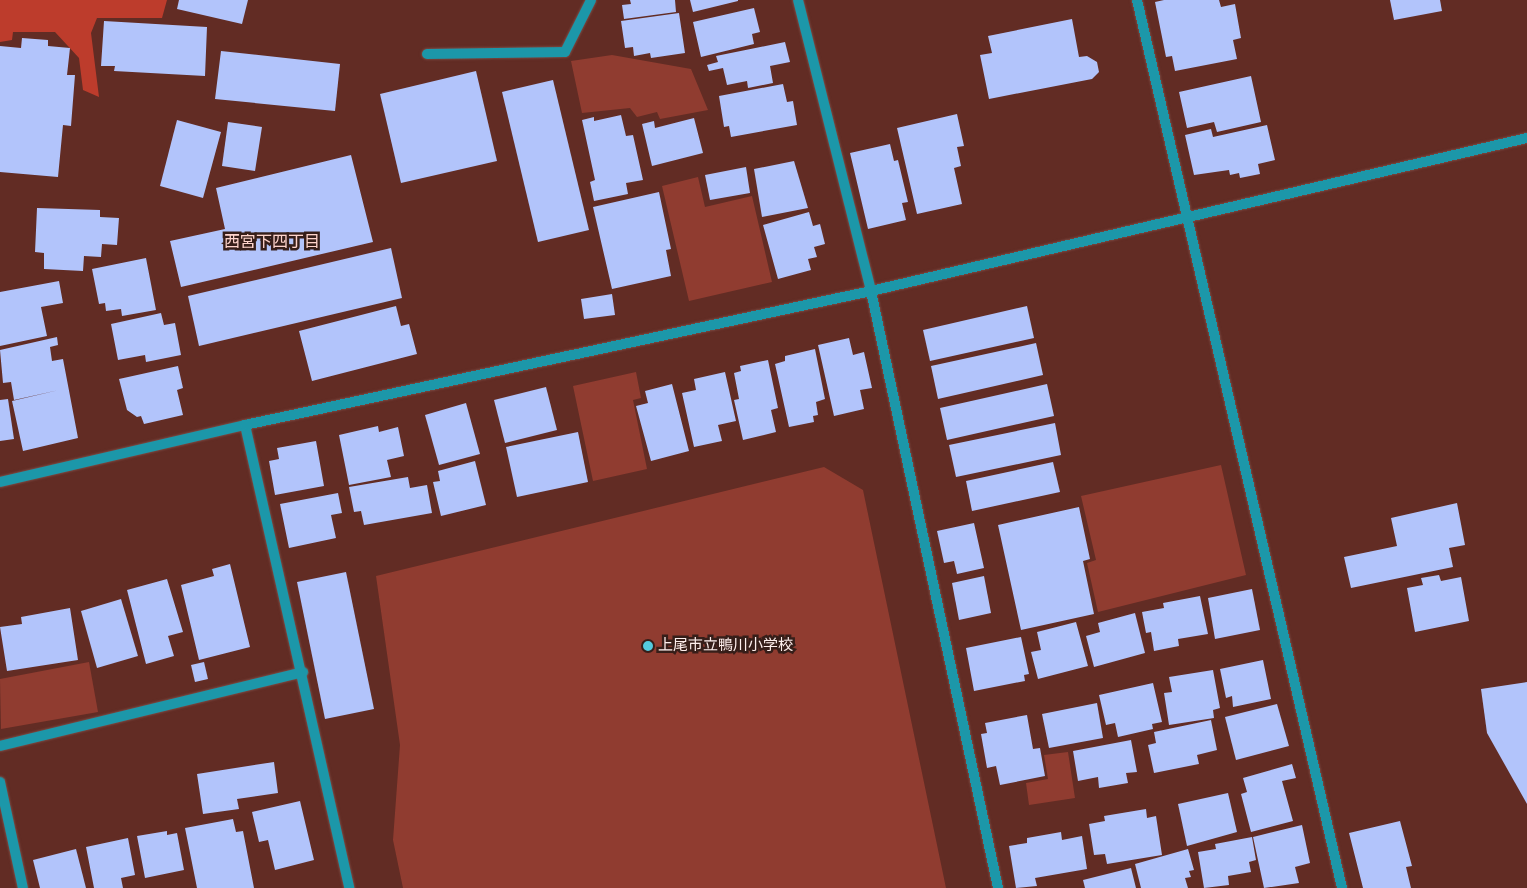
<!DOCTYPE html>
<meta charset="utf-8">
<style>
body{margin:0}
#map{position:relative;width:1527px;height:888px;overflow:hidden;background:#622c24;font-family:"Fira Sans Condensed","Noto Sans JP",sans-serif}
div>[style]{position:absolute}
[style*='--x']{left:calc(var(--x)*1px);top:calc(var(--y)*1px);width:calc(var(--w)*1px);rotate:calc(var(--a)*1deg)}
.green>*{inset:0;background:#903c30}
.forest>*{inset:0;background:#bd3c2c}
.building>*{inset:0;background:#b2c4fb}
.roads{filter:drop-shadow(0 0 1px #7b4b44) drop-shadow(0 0 1px #7b4b44)}
.street>*{height:10px;margin:-5px;padding:0 5px;transform-origin:5px;border-radius:5px;background:#1c97a9}
.dots>*{width:14px;height:14px;translate:-50% -50%;box-sizing:border-box;border:2px solid #361e19;border-radius:50%}
span{translate:-50% -50%;white-space:nowrap;text-align:center;line-height:1.15;-webkit-text-stroke:5px #361e19;paint-order:stroke}
.poi-label{font-size:15px;color:#feefed}
.left{translate:0 -50%;text-align:left}
.neighbourhood-label{font-size:16px;color:#fed4cc}
</style>
<div id="map">
<div class="green">
<i style="clip-path:polygon(612px 55px,691px 69px,708px 110px,660px 119px,657px 112px,637px 117px,630px 108px,582px 113px,571px 61px)"></i>
<i style="clip-path:polygon(698px 177px,705px 207px,752px 196px,772px 282px,689px 301px,662px 186px)"></i>
<i style="clip-path:polygon(636px 372px,641px 398px,633px 400px,647px 469px,593px 481px,573px 386px)"></i>
<i style="clip-path:polygon(1221px 465px,1246px 575px,1098px 612px,1087px 563px,1096px 560px,1081px 496px)"></i>
<i style="clip-path:polygon(824px 467px,863px 490px,946px 888px,403px 888px,393px 840px,400px 745px,376px 576px)"></i>
<i style="clip-path:polygon(89px 662px,98px 712px,1px 729px,0 679px)"></i>
<i style="clip-path:polygon(1068px 752px,1075px 798px,1029px 805px,1026px 783px,1048px 779px,1044px 755px)"></i>
</div>
<div class="forest">
<i style="clip-path:polygon(0 0,167px 0,162px 18px,97px 18px,91px 33px,99px 97px,83px 90px,79px 58px,55px 32px,13px 32px,12px 40px,0 42px)"></i>
</div>
<div class="building">
<i style="clip-path:polygon(179px 0,248px 0,242px 24px,177px 9px)"></i>
<i style="clip-path:polygon(630px 0,675px 0,676px 12px,624px 19px,622px 5px,631px 4px)"></i>
<i style="clip-path:polygon(690px 0,738px 0,738px 1px,693px 12px)"></i>
<i style="clip-path:polygon(1164px 0,1219px 0,1221px 7px,1235px 4px,1241px 38px,1233px 40px,1237px 59px,1175px 71px,1172px 56px,1166px 57px,1155px 2px)"></i>
<i style="clip-path:polygon(1390px 0,1440px 0,1442px 11px,1394px 20px)"></i>
<i style="clip-path:polygon(754px 8px,760px 32px,752px 34px,754px 44px,701px 57px,693px 22px)"></i>
<i style="clip-path:polygon(679px 13px,685px 53px,651px 58px,650px 53px,634px 56px,633px 47px,625px 48px,621px 21px)"></i>
<i style="clip-path:polygon(1072px 19px,1079px 57px,1087px 56px,1097px 62px,1099px 72px,1092px 79px,989px 99px,980px 55px,992px 53px,988px 36px)"></i>
<i style="clip-path:polygon(104px 21px,207px 27px,205px 76px,114px 71px,115px 66px,101px 66px)"></i>
<i style="clip-path:polygon(22px 38px,48px 40px,48px 46px,70px 48px,67px 75px,75px 75px,71px 126px,63px 125px,58px 177px,0 172px,0 46px,21px 48px)"></i>
<i style="clip-path:polygon(785px 42px,790px 62px,770px 66px,773px 83px,748px 88px,747px 81px,727px 85px,723px 68px,709px 71px,707px 65px,718px 62px,716px 56px)"></i>
<i style="clip-path:polygon(221px 51px,340px 64px,335px 111px,215px 99px)"></i>
<i style="clip-path:polygon(476px 71px,497px 161px,401px 183px,380px 94px)"></i>
<i style="clip-path:polygon(1251px 76px,1261px 122px,1217px 132px,1214px 122px,1187px 128px,1179px 92px)"></i>
<i style="clip-path:polygon(553px 80px,589px 230px,538px 242px,502px 92px)"></i>
<i style="clip-path:polygon(783px 84px,787px 102px,793px 101px,797px 125px,731px 137px,729px 126px,724px 127px,719px 96px)"></i>
<i style="clip-path:polygon(957px 114px,964px 146px,957px 147px,961px 166px,954px 168px,962px 204px,917px 214px,897px 128px)"></i>
<i style="clip-path:polygon(621px 115px,626px 136px,633px 135px,643px 180px,626px 183px,628px 194px,594px 201px,590px 182px,595px 180px,582px 120px,594px 117px,594px 121px)"></i>
<i style="clip-path:polygon(694px 118px,703px 153px,652px 166px,642px 124px,654px 121px,655px 128px)"></i>
<i style="clip-path:polygon(177px 120px,221px 132px,203px 198px,160px 186px)"></i>
<i style="clip-path:polygon(228px 122px,262px 127px,255px 171px,222px 166px)"></i>
<i style="clip-path:polygon(1267px 125px,1275px 160px,1258px 164px,1260px 174px,1240px 178px,1239px 173px,1230px 175px,1229px 170px,1194px 175px,1185px 135px,1211px 129px,1213px 137px)"></i>
<i style="clip-path:polygon(890px 144px,894px 161px,898px 160px,908px 202px,902px 203px,906px 220px,868px 229px,850px 153px)"></i>
<i style="clip-path:polygon(351px 155px,373px 242px,181px 287px,170px 241px,225px 229px,216px 188px)"></i>
<i style="clip-path:polygon(794px 161px,808px 208px,762px 217px,754px 169px)"></i>
<i style="clip-path:polygon(746px 167px,750px 193px,710px 200px,705px 175px)"></i>
<i style="clip-path:polygon(659px 192px,671px 249px,666px 250px,671px 276px,612px 289px,593px 207px)"></i>
<i style="clip-path:polygon(37px 208px,100px 210px,100px 217px,119px 218px,117px 245px,102px 244px,101px 257px,84px 256px,83px 271px,44px 269px,44px 253px,35px 252px)"></i>
<i style="clip-path:polygon(809px 212px,813px 226px,820px 224px,825px 244px,814px 247px,817px 257px,808px 259px,811px 270px,778px 279px,763px 225px)"></i>
<i style="clip-path:polygon(391px 248px,402px 298px,199px 346px,188px 296px)"></i>
<i style="clip-path:polygon(146px 258px,156px 310px,122px 316px,121px 309px,106px 311px,105px 303px,99px 304px,92px 269px)"></i>
<i style="clip-path:polygon(59px 281px,63px 303px,41px 307px,47px 336px,0 346px,0 292px)"></i>
<i style="clip-path:polygon(612px 294px,615px 315px,584px 319px,581px 299px)"></i>
<i style="clip-path:polygon(396px 306px,401px 326px,409px 324px,417px 354px,312px 381px,299px 331px)"></i>
<i style="clip-path:polygon(1027px 306px,1034px 338px,930px 361px,923px 330px)"></i>
<i style="clip-path:polygon(161px 313px,164px 325px,175px 323px,181px 355px,146px 362px,145px 355px,118px 360px,111px 324px)"></i>
<i style="clip-path:polygon(57px 337px,58px 345px,50px 347px,52px 361px,63px 359px,78px 438px,23px 451px,12px 401px,59px 390px,14px 400px,11px 382px,3px 383px,0 350px)"></i>
<i style="clip-path:polygon(849px 338px,853px 355px,864px 352px,872px 388px,860px 390px,864px 409px,834px 416px,818px 345px)"></i>
<i style="clip-path:polygon(1036px 343px,1043px 375px,938px 399px,931px 366px)"></i>
<i style="clip-path:polygon(815px 349px,825px 399px,816px 402px,818px 415px,813px 416px,814px 422px,789px 427px,775px 364px,785px 361px,785px 356px)"></i>
<i style="clip-path:polygon(768px 360px,778px 408px,771px 410px,776px 432px,743px 440px,734px 400px,739px 399px,734px 373px,741px 371px,740px 366px)"></i>
<i style="clip-path:polygon(178px 366px,183px 388px,177px 390px,183px 415px,144px 424px,141px 416px,137px 417px,127px 410px,119px 379px)"></i>
<i style="clip-path:polygon(725px 372px,736px 421px,718px 425px,722px 441px,694px 447px,682px 393px,696px 390px,694px 379px)"></i>
<i style="clip-path:polygon(672px 384px,689px 451px,651px 461px,636px 406px,648px 403px,645px 391px)"></i>
<i style="clip-path:polygon(1047px 384px,1054px 416px,947px 440px,940px 408px)"></i>
<i style="clip-path:polygon(546px 387px,557px 430px,505px 443px,494px 400px)"></i>
<i style="clip-path:polygon(8px 399px,14px 439px,0 441px,0 400px)"></i>
<i style="clip-path:polygon(466px 403px,480px 454px,439px 465px,425px 415px)"></i>
<i style="clip-path:polygon(1055px 423px,1061px 455px,956px 477px,949px 445px)"></i>
<i style="clip-path:polygon(378px 426px,379px 432px,398px 427px,404px 456px,387px 460px,391px 477px,349px 485px,339px 435px)"></i>
<i style="clip-path:polygon(578px 432px,588px 482px,517px 497px,506px 447px)"></i>
<i style="clip-path:polygon(316px 441px,324px 486px,275px 495px,269px 461px,279px 459px,277px 448px)"></i>
<i style="clip-path:polygon(475px 461px,486px 505px,441px 516px,433px 482px,440px 481px,438px 471px)"></i>
<i style="clip-path:polygon(1053px 462px,1060px 492px,972px 511px,966px 481px)"></i>
<i style="clip-path:polygon(408px 477px,410px 488px,427px 485px,432px 513px,364px 525px,361px 511px,354px 512px,349px 487px)"></i>
<i style="clip-path:polygon(338px 493px,342px 513px,331px 515px,336px 538px,289px 548px,280px 504px)"></i>
<i style="clip-path:polygon(1457px 503px,1465px 545px,1449px 548px,1453px 567px,1351px 588px,1344px 557px,1397px 546px,1391px 518px)"></i>
<i style="clip-path:polygon(1079px 507px,1090px 559px,1083px 561px,1094px 614px,1021px 630px,998px 525px)"></i>
<i style="clip-path:polygon(974px 523px,984px 568px,957px 574px,954px 561px,944px 563px,937px 531px)"></i>
<i style="clip-path:polygon(230px 564px,250px 647px,199px 660px,181px 585px,214px 576px,212px 569px)"></i>
<i style="clip-path:polygon(346px 572px,374px 709px,325px 719px,297px 582px)"></i>
<i style="clip-path:polygon(1439px 575px,1441px 581px,1461px 577px,1469px 621px,1415px 632px,1407px 588px,1423px 585px,1421px 578px)"></i>
<i style="clip-path:polygon(984px 576px,991px 613px,959px 620px,952px 583px)"></i>
<i style="clip-path:polygon(167px 579px,183px 632px,168px 636px,174px 656px,146px 664px,127px 590px)"></i>
<i style="clip-path:polygon(1252px 589px,1260px 630px,1215px 639px,1208px 598px)"></i>
<i style="clip-path:polygon(1200px 596px,1208px 634px,1178px 639px,1179px 646px,1154px 651px,1151px 632px,1146px 633px,1142px 612px,1164px 608px,1163px 603px)"></i>
<i style="clip-path:polygon(121px 599px,138px 656px,97px 668px,81px 611px)"></i>
<i style="clip-path:polygon(70px 608px,78px 660px,7px 671px,0 627px,22px 624px,21px 617px)"></i>
<i style="clip-path:polygon(1135px 613px,1145px 653px,1094px 667px,1086px 636px,1100px 632px,1098px 623px)"></i>
<i style="clip-path:polygon(1076px 622px,1088px 666px,1038px 679px,1031px 652px,1041px 650px,1037px 632px)"></i>
<i style="clip-path:polygon(1021px 637px,1029px 674px,1024px 675px,1025px 681px,974px 691px,966px 648px)"></i>
<i style="clip-path:polygon(1263px 660px,1271px 699px,1233px 707px,1232px 696px,1226px 698px,1220px 669px)"></i>
<i style="clip-path:polygon(204px 662px,208px 679px,195px 682px,191px 665px)"></i>
<i style="clip-path:polygon(1213px 670px,1220px 708px,1213px 710px,1214px 718px,1169px 725px,1164px 693px,1172px 692px,1169px 677px)"></i>
<i style="clip-path:polygon(1527px 682px,1527px 804px,1487px 733px,1481px 689px)"></i>
<i style="clip-path:polygon(1153px 683px,1162px 722px,1152px 724px,1153px 729px,1118px 737px,1115px 723px,1106px 725px,1099px 695px)"></i>
<i style="clip-path:polygon(1097px 703px,1103px 738px,1049px 748px,1042px 714px)"></i>
<i style="clip-path:polygon(1277px 704px,1289px 746px,1236px 760px,1225px 717px)"></i>
<i style="clip-path:polygon(1027px 715px,1033px 749px,1040px 748px,1045px 776px,1000px 785px,996px 766px,987px 768px,981px 734px,987px 733px,985px 723px)"></i>
<i style="clip-path:polygon(1211px 720px,1217px 750px,1197px 755px,1199px 764px,1154px 773px,1148px 745px,1156px 743px,1154px 732px)"></i>
<i style="clip-path:polygon(1131px 740px,1137px 772px,1126px 773px,1128px 783px,1099px 788px,1098px 777px,1078px 781px,1073px 751px)"></i>
<i style="clip-path:polygon(274px 762px,278px 793px,237px 799px,239px 809px,203px 814px,197px 774px)"></i>
<i style="clip-path:polygon(1292px 764px,1296px 778px,1282px 781px,1293px 821px,1251px 832px,1241px 794px,1247px 792px,1243px 778px)"></i>
<i style="clip-path:polygon(1228px 793px,1237px 832px,1187px 846px,1178px 804px)"></i>
<i style="clip-path:polygon(300px 801px,314px 860px,275px 870px,268px 840px,259px 842px,252px 812px)"></i>
<i style="clip-path:polygon(1146px 809px,1147px 818px,1156px 816px,1162px 855px,1107px 864px,1105px 854px,1094px 855px,1089px 824px,1105px 821px,1104px 816px)"></i>
<i style="clip-path:polygon(233px 819px,236px 832px,243px 831px,254px 888px,197px 888px,185px 828px)"></i>
<i style="clip-path:polygon(1400px 821px,1412px 866px,1406px 867px,1411px 888px,1363px 888px,1349px 833px)"></i>
<i style="clip-path:polygon(1302px 825px,1310px 863px,1295px 867px,1299px 883px,1264px 888px,1253px 837px)"></i>
<i style="clip-path:polygon(167px 831px,167px 835px,177px 833px,184px 870px,145px 878px,137px 836px)"></i>
<i style="clip-path:polygon(1061px 832px,1062px 840px,1082px 836px,1087px 869px,1035px 878px,1037px 886px,1016px 888px,1009px 846px,1027px 843px,1027px 838px)"></i>
<i style="clip-path:polygon(1252px 837px,1256px 860px,1249px 862px,1251px 872px,1228px 876px,1229px 885px,1204px 888px,1198px 852px,1216px 849px,1215px 844px)"></i>
<i style="clip-path:polygon(128px 838px,135px 875px,121px 878px,123px 888px,94px 888px,86px 847px)"></i>
<i style="clip-path:polygon(76px 849px,86px 888px,40px 888px,33px 860px)"></i>
<i style="clip-path:polygon(1188px 849px,1194px 870px,1189px 871px,1191px 877px,1185px 878px,1188px 888px,1141px 888px,1135px 864px)"></i>
<i style="clip-path:polygon(1131px 868px,1136px 888px,1085px 888px,1083px 880px)"></i>
</div>
<div class="roads">
<div class="street">
<i style="--x:798;--y:0;--w:300;--a:75.9"></i>
<i style="--x:871;--y:291;--w:610;--a:77.99"></i>
<i style="--x:1137;--y:0;--w:911;--a:77"></i>
<i style="--x:427;--y:54;--w:138;--a:-0.8"></i>
<i style="--x:565;--y:52;--w:58;--a:-63.4"></i>
<i style="--x:245;--y:425;--w:475;--a:77.3"></i>
<i style="--x:0;--y:482;--w:252;--a:-13.1"></i>
<i style="--x:245;--y:425;--w:640;--a:-12.08"></i>
<i style="--x:871;--y:291;--w:674;--a:-13.13"></i>
<i style="--x:0;--y:746;--w:312;--a:-13.7"></i>
<i style="--x:0;--y:782;--w:108;--a:77.8"></i>
</div>
</div>
<div class="dots">
<i style="left:648px;top:646px;background:#54cade"></i>
</div>
<div class="poi-label">
<span class="left" style="left:658px;top:646px">上尾市立鴨川小学校</span>
</div>
<div class="neighbourhood-label">
<span style="left:272px;top:242px">西宮下四丁目</span>
</div>
</div>
